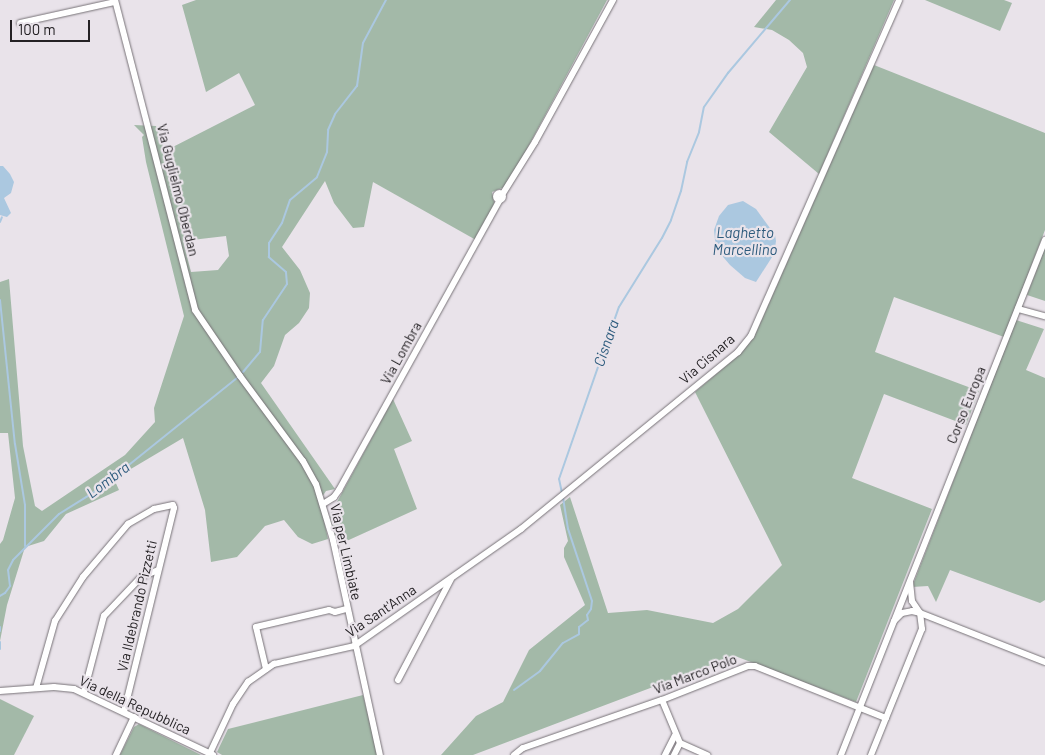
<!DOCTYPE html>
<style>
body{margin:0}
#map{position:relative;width:1045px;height:755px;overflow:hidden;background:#e9e3ea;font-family:Barlow,sans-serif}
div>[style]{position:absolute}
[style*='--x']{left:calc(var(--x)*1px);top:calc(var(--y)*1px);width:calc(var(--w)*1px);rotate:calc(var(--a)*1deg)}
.green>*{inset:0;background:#a3b9a8}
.water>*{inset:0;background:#abc8e0}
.stream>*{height:2px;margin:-1px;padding:0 1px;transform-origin:1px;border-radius:1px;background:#abc8e0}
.roads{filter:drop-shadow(0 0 1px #777277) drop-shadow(0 0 1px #777277)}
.minor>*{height:6px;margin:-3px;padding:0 3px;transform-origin:3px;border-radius:3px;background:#fff}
.minor>.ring{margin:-3px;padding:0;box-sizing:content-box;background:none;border:6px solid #fff;border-radius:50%}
span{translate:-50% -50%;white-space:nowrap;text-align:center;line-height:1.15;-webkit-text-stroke:4.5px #e9e3ea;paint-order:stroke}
.street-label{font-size:14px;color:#242124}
.water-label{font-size:15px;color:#2d5b7d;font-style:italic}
.scale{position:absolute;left:10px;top:20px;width:80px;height:22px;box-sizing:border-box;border:2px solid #242124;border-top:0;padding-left:6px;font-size:15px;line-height:18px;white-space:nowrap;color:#242124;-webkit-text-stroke:4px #e9e3ea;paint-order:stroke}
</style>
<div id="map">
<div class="green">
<i style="clip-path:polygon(evenodd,196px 0,607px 0,507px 186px,492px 192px,495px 207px,476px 240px,373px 182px,364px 227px,353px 228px,334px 203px,325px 181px,282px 247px,300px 270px,310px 293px,309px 308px,299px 323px,285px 335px,274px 366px,261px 383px,335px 489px,326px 491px,320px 500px,328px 539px,312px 544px,298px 537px,284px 520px,265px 526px,237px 557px,211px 562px,205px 510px,183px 438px,114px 479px,119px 490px,66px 514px,44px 541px,25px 547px,7px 605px,0 641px,0 544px,3px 540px,15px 498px,8px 433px,0 433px,0 282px,9px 279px,23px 446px,35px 506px,42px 511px,125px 455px,155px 422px,154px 408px,184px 316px,146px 162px,142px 137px,144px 135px,134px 125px,156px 126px,165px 151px,255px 105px,239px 73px,206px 92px,182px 5px,196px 0,226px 236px,229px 256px,218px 270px,191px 272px,183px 241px,226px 236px)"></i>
<i style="clip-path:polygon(776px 0,894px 0,819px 174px,769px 132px,807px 67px,803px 53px,789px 40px,772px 30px,754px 27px)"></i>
<i style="clip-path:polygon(925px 0,1004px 0,1012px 3px,1000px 31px)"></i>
<i style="clip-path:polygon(874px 65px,1045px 133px,1045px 230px,1004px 337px,894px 297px,875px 352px,979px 391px,966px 425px,884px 394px,852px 478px,932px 509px,856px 702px,735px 656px,473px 755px,441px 755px,476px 716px,503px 702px,529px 650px,585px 605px,564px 557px,564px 548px,568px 541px,560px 505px,570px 497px,608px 613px,647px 610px,713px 623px,738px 609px,782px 565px,695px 392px,741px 353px,755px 335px)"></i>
<i style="clip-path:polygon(1045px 248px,1045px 301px,1027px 295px)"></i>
<i style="clip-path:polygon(1016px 320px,1044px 329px,1026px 370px,1045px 378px,1045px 600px,1040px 603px,950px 570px,936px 602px,928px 586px,912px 587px)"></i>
<i style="clip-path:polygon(393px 399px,412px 441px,394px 449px,417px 509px,340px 544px,335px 542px,330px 515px)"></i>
<i style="clip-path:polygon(363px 695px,378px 755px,222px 755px,217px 752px,228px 729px)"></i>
<i style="clip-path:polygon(0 699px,34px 716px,14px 755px,0 755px)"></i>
<i style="clip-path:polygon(139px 724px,201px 755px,120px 755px,134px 727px)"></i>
</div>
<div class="water">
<i style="clip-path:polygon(0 166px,3px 166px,10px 174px,14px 182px,11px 193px,4px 198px,11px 213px,7px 217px,0 215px)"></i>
<i style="clip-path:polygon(743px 201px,756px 209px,775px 235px,776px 241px,774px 254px,756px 282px,745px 278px,730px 265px,718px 251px,715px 240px,714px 230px,719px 216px,728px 205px)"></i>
</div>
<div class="stream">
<i style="--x:0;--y:222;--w:5;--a:-68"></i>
<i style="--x:0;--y:300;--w:145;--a:84.1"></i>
<i style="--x:15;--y:444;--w:62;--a:80.7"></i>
<i style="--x:25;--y:505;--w:41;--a:90"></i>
<i style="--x:243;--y:372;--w:26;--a:-50"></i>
<i style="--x:260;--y:352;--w:32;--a:-85"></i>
<i style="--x:263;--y:320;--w:43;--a:-56.3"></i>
<i style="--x:287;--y:284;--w:12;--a:-95"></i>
<i style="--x:286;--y:272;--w:23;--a:-139"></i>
<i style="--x:269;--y:257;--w:14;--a:-90"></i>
<i style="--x:269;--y:243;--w:24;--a:-57"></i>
<i style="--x:282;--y:223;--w:24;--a:-71"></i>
<i style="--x:290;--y:200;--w:35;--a:-40"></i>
<i style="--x:317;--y:177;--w:27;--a:-68"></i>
<i style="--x:327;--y:152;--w:22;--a:-87"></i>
<i style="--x:328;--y:130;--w:17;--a:-66"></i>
<i style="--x:335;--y:114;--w:36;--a:-52"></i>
<i style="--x:357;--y:86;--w:43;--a:-82.1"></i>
<i style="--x:363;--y:43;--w:49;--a:-61.9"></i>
<i style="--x:562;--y:493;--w:14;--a:-102"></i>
<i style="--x:559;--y:479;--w:182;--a:-70.8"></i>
<i style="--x:619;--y:307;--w:81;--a:-58.1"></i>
<i style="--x:662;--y:238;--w:20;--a:-63"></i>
<i style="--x:671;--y:220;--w:31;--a:-71"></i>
<i style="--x:681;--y:191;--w:30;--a:-78"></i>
<i style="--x:687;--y:162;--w:32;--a:-68"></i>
<i style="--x:699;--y:132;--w:25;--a:-79"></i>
<i style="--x:704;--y:107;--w:42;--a:-54.8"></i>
<i style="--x:728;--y:73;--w:96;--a:-49.7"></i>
<i style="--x:0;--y:596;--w:6;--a:-31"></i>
<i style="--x:5;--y:593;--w:9;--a:-54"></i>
<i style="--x:10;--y:586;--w:16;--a:-97"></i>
<i style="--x:8;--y:570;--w:11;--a:-63"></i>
<i style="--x:13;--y:560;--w:65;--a:-45"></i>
<i style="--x:59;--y:514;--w:47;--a:-32"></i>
<i style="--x:99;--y:489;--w:177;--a:-38.8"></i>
<i style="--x:0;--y:627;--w:4;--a:90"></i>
<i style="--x:0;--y:642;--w:7;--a:90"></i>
<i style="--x:514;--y:690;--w:32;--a:-36"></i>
<i style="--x:540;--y:671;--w:36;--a:-51"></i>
<i style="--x:563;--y:643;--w:18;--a:-29"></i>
<i style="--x:579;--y:634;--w:7;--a:-90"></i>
<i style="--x:579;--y:627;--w:11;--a:-38"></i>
<i style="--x:588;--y:620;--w:5;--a:-101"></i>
<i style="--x:587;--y:615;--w:7;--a:-56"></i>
<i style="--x:591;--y:609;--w:8;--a:-83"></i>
<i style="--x:592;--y:601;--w:76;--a:-108.4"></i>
<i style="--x:568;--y:529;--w:31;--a:-99"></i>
</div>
<div class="roads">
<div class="minor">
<i style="--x:115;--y:0;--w:320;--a:75.5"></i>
<i style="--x:195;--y:310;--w:80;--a:55.7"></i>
<i style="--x:240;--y:376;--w:106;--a:53.5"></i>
<i style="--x:303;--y:461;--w:26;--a:61"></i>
<i style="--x:316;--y:484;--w:59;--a:73.1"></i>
<i style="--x:333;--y:540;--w:220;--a:77.7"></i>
<i style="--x:20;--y:23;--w:97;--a:-12.5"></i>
<i class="ring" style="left:495.5px;top:192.5px;width:1px;height:1px"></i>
<i style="--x:502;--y:195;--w:62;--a:-58.1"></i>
<i style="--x:535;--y:142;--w:162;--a:-61.2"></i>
<i style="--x:1018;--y:309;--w:28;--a:15"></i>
<i style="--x:323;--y:504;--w:13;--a:-32"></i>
<i style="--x:334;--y:497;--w:9;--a:-54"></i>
<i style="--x:339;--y:490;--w:333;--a:-61"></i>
<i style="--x:894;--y:621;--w:11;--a:-45"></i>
<i style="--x:902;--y:613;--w:10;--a:-11"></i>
<i style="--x:912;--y:611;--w:8;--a:14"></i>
<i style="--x:920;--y:613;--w:134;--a:21.4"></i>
<i style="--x:266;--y:669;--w:43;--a:-103.4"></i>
<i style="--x:256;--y:627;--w:75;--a:-13.1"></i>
<i style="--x:329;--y:610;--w:6;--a:18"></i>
<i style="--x:335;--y:612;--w:11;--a:-15"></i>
<i style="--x:398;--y:680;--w:114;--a:-62.3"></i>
<i style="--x:36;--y:688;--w:70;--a:-74.2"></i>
<i style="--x:55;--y:621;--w:52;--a:-57.5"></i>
<i style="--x:83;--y:577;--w:70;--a:-49.7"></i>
<i style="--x:128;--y:524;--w:30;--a:-30"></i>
<i style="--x:154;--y:509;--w:19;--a:-12"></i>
<i style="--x:173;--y:505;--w:3;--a:72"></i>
<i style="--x:174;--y:508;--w:210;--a:103.8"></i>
<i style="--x:0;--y:691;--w:54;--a:-4.2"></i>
<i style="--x:54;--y:687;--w:20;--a:6"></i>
<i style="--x:74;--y:689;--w:154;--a:25.4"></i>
<i style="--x:84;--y:692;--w:79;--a:-75.3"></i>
<i style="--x:104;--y:616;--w:54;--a:-46.5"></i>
<i style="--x:141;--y:577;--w:18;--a:-22"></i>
<i style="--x:662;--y:700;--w:47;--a:67.3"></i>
<i style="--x:680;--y:743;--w:30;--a:24"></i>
<i style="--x:116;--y:755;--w:42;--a:-64.7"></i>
<i style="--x:209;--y:755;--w:56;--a:-64.8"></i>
<i style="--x:233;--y:704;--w:27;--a:-56"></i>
<i style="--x:248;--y:682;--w:32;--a:-35"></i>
<i style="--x:274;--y:664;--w:82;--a:-12.7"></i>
<i style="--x:354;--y:646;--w:204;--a:-35"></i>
<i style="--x:521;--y:529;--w:280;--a:-39.2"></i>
<i style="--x:738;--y:352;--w:21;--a:-51"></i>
<i style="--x:751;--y:336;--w:367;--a:-66.2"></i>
<i style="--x:514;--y:755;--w:11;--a:-38"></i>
<i style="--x:523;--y:748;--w:147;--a:-19.1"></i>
<i style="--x:662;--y:700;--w:92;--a:-21.6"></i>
<i style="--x:748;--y:666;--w:7;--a:0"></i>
<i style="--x:755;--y:666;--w:141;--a:21.7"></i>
<i style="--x:665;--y:755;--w:22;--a:-63"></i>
<i style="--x:674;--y:755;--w:13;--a:-63"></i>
<i style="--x:841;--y:755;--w:554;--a:-68.39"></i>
<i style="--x:871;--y:755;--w:136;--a:-68"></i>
<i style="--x:922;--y:629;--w:16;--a:-97"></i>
<i style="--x:920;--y:613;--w:14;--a:-124"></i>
<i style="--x:912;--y:601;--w:19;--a:-96"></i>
</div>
</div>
<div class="street-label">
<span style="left:178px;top:190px;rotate:76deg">Via Guglielmo Oberdan</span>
<span style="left:401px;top:353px;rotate:-61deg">Via Lombra</span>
<span style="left:707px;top:359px;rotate:-41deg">Via Cisnara</span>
<span style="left:966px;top:405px;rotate:-68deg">Corso Europa</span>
<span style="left:346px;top:552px;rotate:77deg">Via per Limbiate</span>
<span style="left:137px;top:606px;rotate:-77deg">Via Ildebrando Pizzetti</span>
<span style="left:381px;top:611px;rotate:-34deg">Via Sant'Anna</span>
<span style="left:695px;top:674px;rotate:-21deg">Via Marco Polo</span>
<span style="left:135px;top:705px;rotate:25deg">Via della Repubblica</span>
</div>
<div class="water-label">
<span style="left:745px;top:241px">Laghetto<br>Marcellino</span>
<span style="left:606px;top:343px;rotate:-71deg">Cisnara</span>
<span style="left:108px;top:480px;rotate:-37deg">Lombra</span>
</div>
<div class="scale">100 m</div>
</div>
